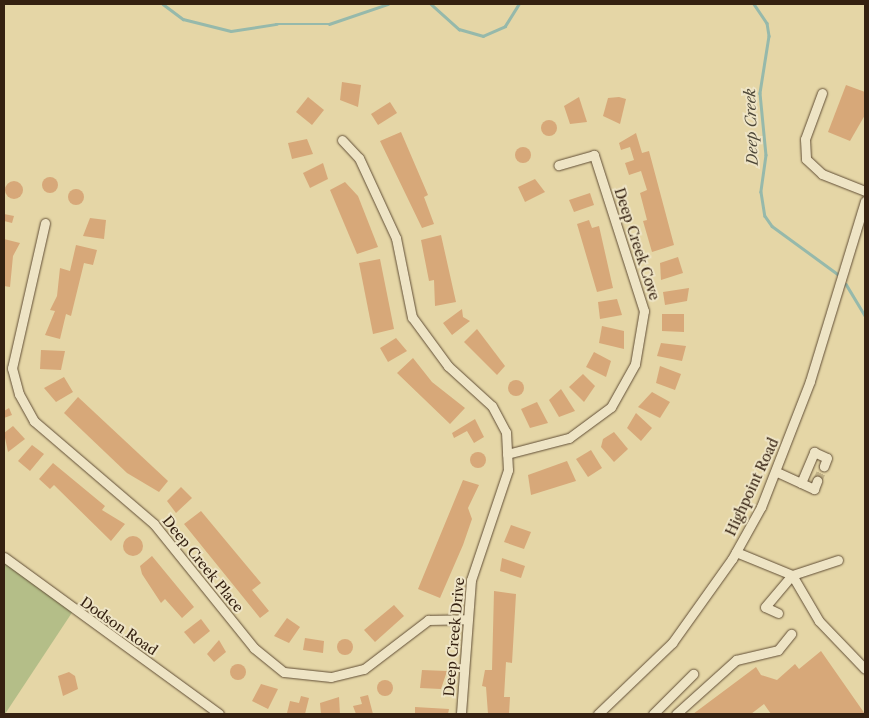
<!DOCTYPE html>
<style>
body{margin:0}
#map{position:relative;width:869px;height:718px;overflow:hidden;background:#e5d6a6;font-family:"Libre Caslon Text",serif}
div>[style]{position:absolute}
[style*='--x']{left:calc(var(--x)*1px);top:calc(var(--y)*1px);width:calc(var(--w)*1px);rotate:calc(var(--a)*1deg)}
.green>*{inset:0;background:#b4be88}
.stream>*{height:2.5px;margin:-1.25px;padding:0 1.25px;transform-origin:1.25px;border-radius:1.25px;background:#96b9ab}
.building>*{inset:0;background:#d7a879}
.round{border-radius:50%}
.minor-tunnel>*{height:9px;margin-top:-4.5px;transform-origin:0;background:repeating-linear-gradient(90deg,#c2b288 0 9px,transparent 0 13.5px)}
.roads{filter:drop-shadow(0 0 1px #614e36) drop-shadow(0 0 1px #614e36)}
.minor>*{height:9px;margin:-4.5px;padding:0 4.5px;transform-origin:4.5px;border-radius:4.5px;background:#eee4c5}
span{translate:-50% -50%;white-space:nowrap;text-align:center;line-height:1.15;-webkit-text-stroke:4px #eee4c5;paint-order:stroke}
.street-label{font-size:14px;color:#352111}
.water-label{font-size:15px;color:#4d4738;font-style:italic}
.frame{position:absolute;inset:0;border:5px solid #352111;pointer-events:none}
</style>
<div id="map">
<div class="green">
<i style="clip-path:polygon(4px 557px,77px 605px,5px 714px,4px 714px)"></i>
</div>
<div class="stream">
<i style="--x:163;--y:4;--w:25;--a:37"></i>
<i style="--x:183;--y:19;--w:49;--a:14"></i>
<i style="--x:231;--y:31;--w:46;--a:-8.8"></i>
<i style="--x:276;--y:24;--w:53;--a:0"></i>
<i style="--x:329;--y:24;--w:62;--a:-18.7"></i>
<i style="--x:431;--y:4;--w:38;--a:42"></i>
<i style="--x:459;--y:29;--w:25;--a:16"></i>
<i style="--x:483;--y:36;--w:24;--a:-24"></i>
<i style="--x:505;--y:26;--w:26;--a:-58"></i>
<i style="--x:754;--y:4;--w:23;--a:56"></i>
<i style="--x:767;--y:23;--w:13;--a:81"></i>
<i style="--x:769;--y:36;--w:58;--a:99"></i>
<i style="--x:760;--y:93;--w:62;--a:84.5"></i>
<i style="--x:766;--y:155;--w:37;--a:98"></i>
<i style="--x:761;--y:192;--w:24;--a:81"></i>
<i style="--x:765;--y:216;--w:12;--a:55"></i>
<i style="--x:772;--y:226;--w:83;--a:36.2"></i>
<i style="--x:846;--y:284;--w:37;--a:59"></i>
</div>
<div class="building">
<i style="clip-path:polygon(342px 82px,361px 85px,358px 107px,340px 100px)"></i>
<i style="clip-path:polygon(846px 85px,865px 92px,865px 115px,850px 141px,828px 132px)"></i>
<i style="clip-path:polygon(308px 97px,324px 110px,312px 125px,296px 112px)"></i>
<i style="clip-path:polygon(579px 97px,587px 122px,570px 124px,564px 106px)"></i>
<i style="clip-path:polygon(619px 97px,626px 99px,620px 124px,603px 116px,608px 98px)"></i>
<i style="clip-path:polygon(390px 102px,397px 113px,378px 125px,371px 114px)"></i>
<i class="round" style="left:541px;top:120px;width:16px;height:16px"></i>
<i style="clip-path:polygon(401px 132px,428px 195px,424px 197px,434px 224px,422px 228px,380px 141px)"></i>
<i style="clip-path:polygon(636px 133px,642px 153px,649px 151px,674px 245px,652px 252px,643px 221px,647px 220px,640px 193px,647px 190px,641px 171px,629px 175px,625px 163px,634px 160px,630px 147px,621px 150px,619px 143px)"></i>
<i style="clip-path:polygon(307px 139px,313px 154px,292px 159px,288px 143px)"></i>
<i class="round" style="left:515px;top:147px;width:16px;height:16px"></i>
<i style="clip-path:polygon(323px 163px,328px 179px,310px 188px,303px 173px)"></i>
<i class="round" style="left:42px;top:177px;width:16px;height:16px"></i>
<i style="clip-path:polygon(535px 179px,545px 192px,525px 202px,518px 187px)"></i>
<i class="round" style="left:5px;top:181px;width:18px;height:18px"></i>
<i style="clip-path:polygon(345px 182px,358px 196px,378px 247px,357px 254px,330px 190px)"></i>
<i class="round" style="left:68px;top:189px;width:16px;height:16px"></i>
<i style="clip-path:polygon(590px 193px,594px 205px,574px 212px,569px 200px)"></i>
<i style="clip-path:polygon(4px 214px,14px 216px,12px 223px,4px 221px)"></i>
<i style="clip-path:polygon(90px 218px,106px 220px,104px 239px,83px 236px)"></i>
<i style="clip-path:polygon(589px 220px,592px 228px,599px 226px,613px 288px,597px 292px,577px 224px)"></i>
<i style="clip-path:polygon(441px 235px,456px 302px,435px 306px,434px 280px,429px 281px,421px 240px)"></i>
<i style="clip-path:polygon(4px 239px,20px 243px,13px 256px,10px 287px,4px 286px)"></i>
<i style="clip-path:polygon(76px 245px,97px 250px,93px 265px,84px 263px,71px 316px,66px 314px,60px 339px,45px 335px,55px 311px,50px 310px,57px 296px,60px 268px,70px 271px)"></i>
<i style="clip-path:polygon(678px 257px,683px 273px,661px 280px,660px 263px)"></i>
<i style="clip-path:polygon(380px 259px,394px 329px,373px 334px,359px 263px)"></i>
<i style="clip-path:polygon(689px 288px,687px 301px,665px 305px,663px 292px)"></i>
<i style="clip-path:polygon(617px 299px,622px 315px,600px 319px,598px 302px)"></i>
<i style="clip-path:polygon(462px 309px,463px 317px,470px 321px,452px 335px,443px 323px)"></i>
<i style="clip-path:polygon(662px 314px,684px 314px,684px 332px,662px 331px)"></i>
<i style="clip-path:polygon(602px 326px,624px 331px,624px 349px,599px 343px)"></i>
<i style="clip-path:polygon(477px 329px,505px 366px,497px 375px,464px 342px)"></i>
<i style="clip-path:polygon(396px 338px,407px 351px,388px 362px,380px 348px)"></i>
<i style="clip-path:polygon(661px 343px,686px 346px,682px 361px,657px 356px)"></i>
<i style="clip-path:polygon(41px 350px,65px 351px,61px 370px,40px 369px)"></i>
<i style="clip-path:polygon(594px 352px,611px 361px,606px 377px,586px 367px)"></i>
<i style="clip-path:polygon(413px 358px,432px 382px,465px 408px,450px 424px,397px 373px)"></i>
<i style="clip-path:polygon(660px 366px,681px 374px,675px 390px,656px 383px)"></i>
<i style="clip-path:polygon(583px 374px,595px 386px,584px 402px,569px 387px)"></i>
<i style="clip-path:polygon(64px 377px,73px 392px,56px 402px,44px 388px)"></i>
<i class="round" style="left:508px;top:380px;width:16px;height:16px"></i>
<i style="clip-path:polygon(561px 389px,575px 411px,559px 417px,549px 400px)"></i>
<i style="clip-path:polygon(652px 392px,670px 402px,660px 418px,638px 407px)"></i>
<i style="clip-path:polygon(78px 397px,168px 481px,159px 492px,127px 473px,64px 413px)"></i>
<i style="clip-path:polygon(537px 402px,548px 423px,530px 428px,521px 409px)"></i>
<i style="clip-path:polygon(9px 408px,12px 415px,4px 418px,4px 411px)"></i>
<i style="clip-path:polygon(636px 413px,652px 428px,641px 441px,627px 428px)"></i>
<i style="clip-path:polygon(475px 419px,484px 437px,474px 443px,467px 431px,454px 438px,452px 433px)"></i>
<i style="clip-path:polygon(13px 426px,25px 439px,8px 452px,4px 433px)"></i>
<i style="clip-path:polygon(614px 432px,628px 449px,614px 462px,601px 447px,603px 439px)"></i>
<i style="clip-path:polygon(32px 445px,44px 454px,30px 471px,18px 461px)"></i>
<i style="clip-path:polygon(591px 450px,602px 468px,588px 477px,576px 459px)"></i>
<i class="round" style="left:470px;top:452px;width:16px;height:16px"></i>
<i style="clip-path:polygon(567px 461px,576px 481px,531px 495px,528px 475px)"></i>
<i style="clip-path:polygon(53px 463px,105px 506px,102px 510px,125px 524px,111px 541px,54px 485px,50px 489px,39px 479px)"></i>
<i style="clip-path:polygon(463px 480px,479px 485px,468px 508px,472px 519px,463px 545px,440px 598px,418px 589px)"></i>
<i style="clip-path:polygon(181px 487px,192px 498px,176px 513px,167px 501px)"></i>
<i style="clip-path:polygon(201px 511px,261px 583px,252px 590px,269px 611px,260px 618px,184px 524px)"></i>
<i style="clip-path:polygon(511px 525px,531px 532px,524px 549px,504px 542px)"></i>
<i class="round" style="left:123px;top:536px;width:20px;height:20px"></i>
<i style="clip-path:polygon(152px 556px,194px 607px,182px 618px,165px 599px,161px 603px,142px 574px,140px 566px)"></i>
<i style="clip-path:polygon(502px 558px,525px 566px,521px 578px,500px 571px)"></i>
<i style="clip-path:polygon(494px 591px,516px 594px,512px 663px,506px 662px,504px 697px,510px 697px,509px 714px,488px 714px,486px 687px,482px 686px,485px 670px,492px 670px)"></i>
<i style="clip-path:polygon(394px 605px,404px 616px,375px 642px,364px 630px)"></i>
<i style="clip-path:polygon(287px 618px,300px 627px,289px 643px,274px 636px)"></i>
<i style="clip-path:polygon(201px 619px,210px 631px,194px 644px,184px 632px)"></i>
<i style="clip-path:polygon(305px 638px,324px 641px,323px 653px,303px 650px)"></i>
<i class="round" style="left:337px;top:639px;width:16px;height:16px"></i>
<i style="clip-path:polygon(219px 640px,226px 652px,214px 662px,207px 654px)"></i>
<i style="clip-path:polygon(821px 651px,865px 714px,771px 714px,764px 704px,751px 714px,693px 714px,756px 667px,761px 675px,777px 680px,795px 664px,799px 669px)"></i>
<i class="round" style="left:230px;top:664px;width:16px;height:16px"></i>
<i style="clip-path:polygon(422px 670px,447px 671px,441px 689px,420px 688px)"></i>
<i style="clip-path:polygon(69px 672px,75px 676px,78px 689px,63px 696px,58px 676px)"></i>
<i class="round" style="left:377px;top:680px;width:16px;height:16px"></i>
<i style="clip-path:polygon(261px 684px,278px 689px,268px 709px,252px 701px)"></i>
<i style="clip-path:polygon(368px 695px,373px 714px,356px 714px,353px 706px,362px 704px,360px 697px)"></i>
<i style="clip-path:polygon(301px 696px,309px 698px,305px 714px,287px 713px,290px 701px,299px 703px)"></i>
<i style="clip-path:polygon(339px 697px,340px 714px,321px 714px,320px 703px)"></i>
<i style="clip-path:polygon(415px 707px,449px 709px,448px 714px,415px 714px)"></i>
</div>
<div class="minor-tunnel">
<i style="--x:817;--y:481;--w:17;--a:-65"></i>
</div>
<div class="roads">
<div class="minor">
<i style="--x:822;--y:93;--w:49;--a:110.3"></i>
<i style="--x:805;--y:139;--w:20;--a:87"></i>
<i style="--x:806;--y:159;--w:22;--a:43"></i>
<i style="--x:822;--y:174;--w:46;--a:21.6"></i>
<i style="--x:342;--y:140;--w:25;--a:47"></i>
<i style="--x:359;--y:158;--w:88;--a:65.2"></i>
<i style="--x:396;--y:238;--w:81;--a:78.6"></i>
<i style="--x:412;--y:317;--w:61;--a:53.7"></i>
<i style="--x:448;--y:366;--w:59;--a:42.3"></i>
<i style="--x:492;--y:406;--w:30;--a:62"></i>
<i style="--x:506;--y:432;--w:38;--a:87"></i>
<i style="--x:508;--y:470;--w:116;--a:108.6"></i>
<i style="--x:471;--y:580;--w:134;--a:94.3"></i>
<i style="--x:45;--y:223;--w:149;--a:102.8"></i>
<i style="--x:12;--y:368;--w:27;--a:75"></i>
<i style="--x:19;--y:394;--w:31;--a:61"></i>
<i style="--x:34;--y:421;--w:158;--a:40.6"></i>
<i style="--x:154;--y:524;--w:159;--a:51.1"></i>
<i style="--x:254;--y:648;--w:38;--a:39"></i>
<i style="--x:284;--y:672;--w:47;--a:6.1"></i>
<i style="--x:331;--y:677;--w:34;--a:-14"></i>
<i style="--x:364;--y:669;--w:81;--a:-37.4"></i>
<i style="--x:428;--y:620;--w:39;--a:-1"></i>
<i style="--x:507;--y:454;--w:64;--a:-14.5"></i>
<i style="--x:569;--y:438;--w:52;--a:-36.4"></i>
<i style="--x:611;--y:407;--w:49;--a:-60.8"></i>
<i style="--x:635;--y:364;--w:54;--a:-80.4"></i>
<i style="--x:644;--y:311;--w:164;--a:-107.8"></i>
<i style="--x:594;--y:155;--w:37;--a:164"></i>
<i style="--x:777;--y:472;--w:41;--a:24.7"></i>
<i style="--x:814;--y:489;--w:9;--a:-69"></i>
<i style="--x:801;--y:483;--w:34;--a:-67"></i>
<i style="--x:814;--y:452;--w:14;--a:25"></i>
<i style="--x:827;--y:458;--w:9;--a:111"></i>
<i style="--x:736;--y:552;--w:61;--a:22.3"></i>
<i style="--x:4;--y:557;--w:266;--a:36.1"></i>
<i style="--x:838;--y:560;--w:48;--a:161.9"></i>
<i style="--x:792;--y:575;--w:53;--a:59.6"></i>
<i style="--x:819;--y:621;--w:66;--a:46.2"></i>
<i style="--x:778;--y:613;--w:14;--a:-155"></i>
<i style="--x:765;--y:607;--w:42;--a:-49.8"></i>
<i style="--x:598;--y:714;--w:103;--a:-43.8"></i>
<i style="--x:672;--y:643;--w:103;--a:-54.5"></i>
<i style="--x:732;--y:559;--w:60;--a:-60.9"></i>
<i style="--x:761;--y:507;--w:135;--a:-68.7"></i>
<i style="--x:810;--y:381;--w:188;--a:-73"></i>
<i style="--x:653;--y:714;--w:57;--a:-45"></i>
<i style="--x:676;--y:714;--w:81;--a:-42"></i>
<i style="--x:736;--y:660;--w:43;--a:-13.4"></i>
<i style="--x:778;--y:650;--w:21;--a:-51"></i>
</div>
</div>
<div class="street-label">
<span style="left:637px;top:244px;rotate:72deg">Deep Creek Cove</span>
<span style="left:752px;top:487px;rotate:-65deg">Highpoint Road</span>
<span style="left:203px;top:564px;rotate:51deg">Deep Creek Place</span>
<span style="left:119px;top:626px;rotate:35deg">Dodson Road</span>
<span style="left:454px;top:637px;rotate:-85deg">Deep Creek Drive</span>
</div>
<div class="water-label">
<span style="left:751px;top:127px;rotate:-92deg">Deep Creek</span>
</div>
<div class="frame"></div>
</div>
